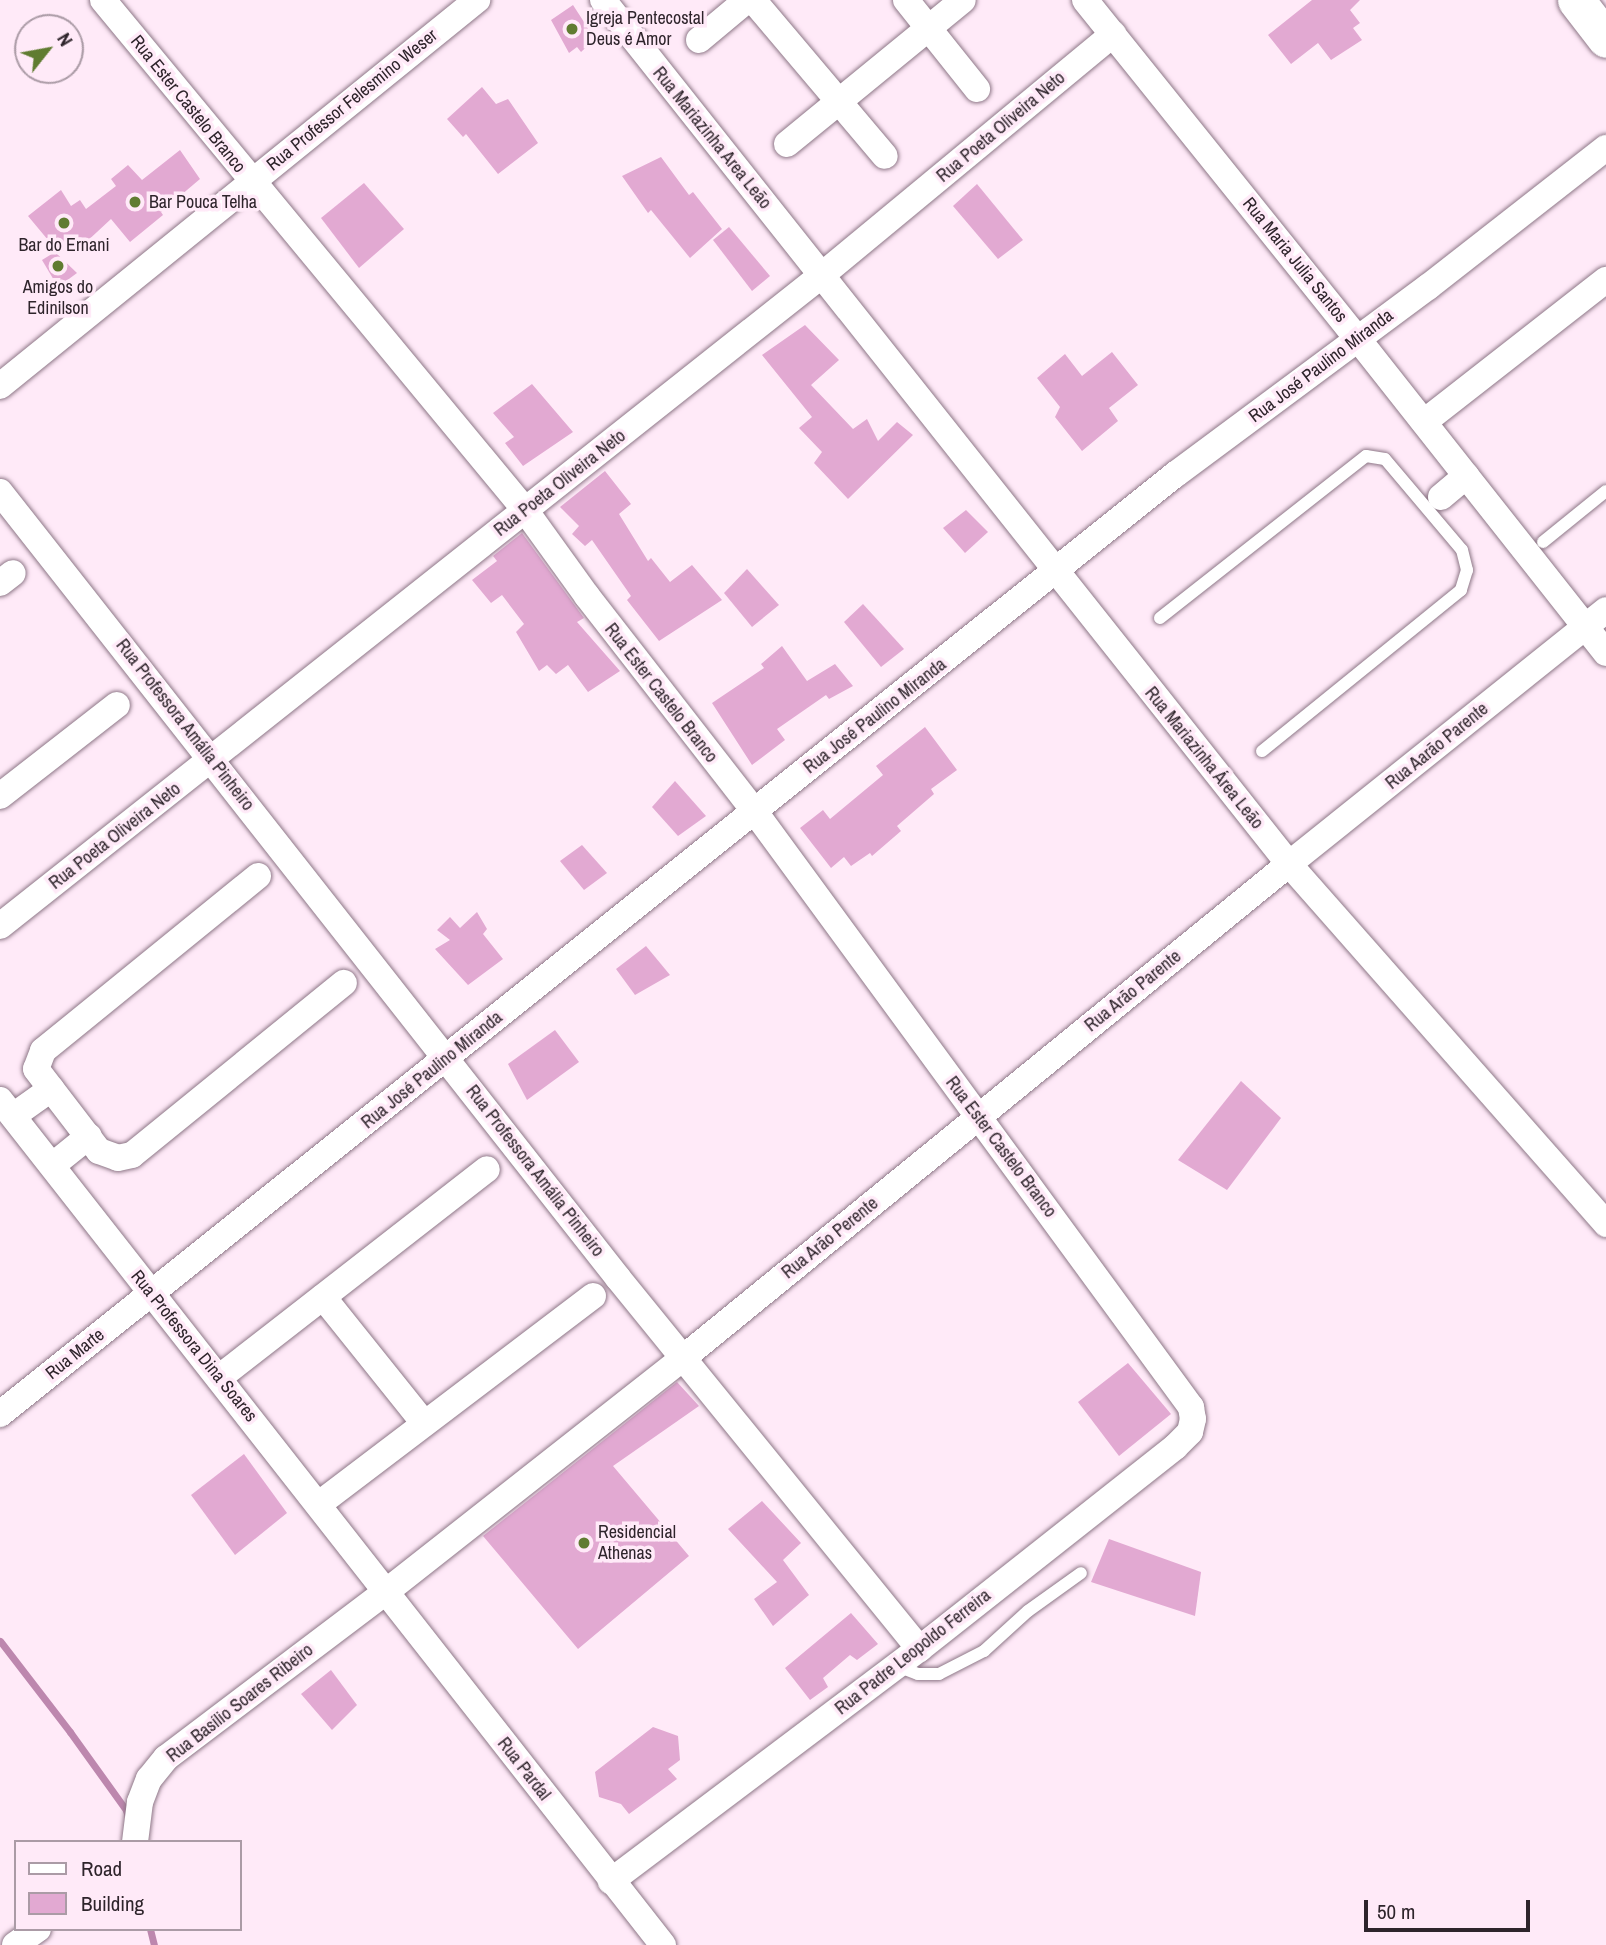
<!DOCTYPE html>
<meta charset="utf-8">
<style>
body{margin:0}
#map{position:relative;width:1606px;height:1945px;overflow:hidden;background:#ffeaf8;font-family:"Archivo Narrow",sans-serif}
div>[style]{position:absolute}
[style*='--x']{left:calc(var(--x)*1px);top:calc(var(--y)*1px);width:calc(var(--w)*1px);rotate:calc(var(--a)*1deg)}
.stream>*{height:7px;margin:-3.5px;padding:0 3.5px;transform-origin:3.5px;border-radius:3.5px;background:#bd87ae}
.building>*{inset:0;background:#e2a9d2}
.roads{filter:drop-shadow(0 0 2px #8e7787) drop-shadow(0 0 2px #8e7787)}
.lane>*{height:12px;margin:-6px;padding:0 6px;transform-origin:6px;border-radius:6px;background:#fff}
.street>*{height:26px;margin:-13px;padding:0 13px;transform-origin:13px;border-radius:13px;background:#fff}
.secondary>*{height:37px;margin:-18.5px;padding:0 18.5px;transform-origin:18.5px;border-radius:18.5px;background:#fff}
.dots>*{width:19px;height:19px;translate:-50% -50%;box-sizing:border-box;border:4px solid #ffeaf8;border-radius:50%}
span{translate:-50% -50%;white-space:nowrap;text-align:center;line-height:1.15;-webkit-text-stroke:7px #ffeaf8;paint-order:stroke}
.poi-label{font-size:18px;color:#2e242b}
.left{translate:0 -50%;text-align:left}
.street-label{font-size:18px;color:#2e242b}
.legend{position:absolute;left:14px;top:1840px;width:228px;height:91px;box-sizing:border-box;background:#ffeaf8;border:2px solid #ab9ba6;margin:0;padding:9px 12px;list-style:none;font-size:21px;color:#2e242b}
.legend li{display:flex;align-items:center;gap:14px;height:35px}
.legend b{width:35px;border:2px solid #ab9ba6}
.north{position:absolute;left:14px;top:14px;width:70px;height:70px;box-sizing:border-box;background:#ffeaf8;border:2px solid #ab9ba6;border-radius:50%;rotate:59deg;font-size:19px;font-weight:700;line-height:28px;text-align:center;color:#2e242b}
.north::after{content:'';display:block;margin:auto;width:24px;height:32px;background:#607c31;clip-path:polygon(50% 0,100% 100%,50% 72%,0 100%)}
.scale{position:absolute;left:1364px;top:1900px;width:166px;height:32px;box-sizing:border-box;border:4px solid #2e242b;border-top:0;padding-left:9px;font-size:21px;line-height:24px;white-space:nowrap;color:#2e242b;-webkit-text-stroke:5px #ffeaf8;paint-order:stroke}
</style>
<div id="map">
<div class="stream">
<i style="--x:0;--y:1641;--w:115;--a:52.4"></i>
<i style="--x:70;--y:1732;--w:96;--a:54.3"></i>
<i style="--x:126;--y:1810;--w:7;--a:74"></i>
<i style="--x:150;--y:1929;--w:16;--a:76"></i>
</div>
<div class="building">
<i style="clip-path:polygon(1312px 0,1360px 0,1350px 10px,1360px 23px,1353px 28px,1362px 40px,1331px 60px,1318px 43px,1291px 64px,1268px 35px)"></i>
<i style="clip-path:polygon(573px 5px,595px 39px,581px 52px,577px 47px,569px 53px,551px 20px)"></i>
<i style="clip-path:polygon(482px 87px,496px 104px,508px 99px,538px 143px,498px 174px,466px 134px,463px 137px,447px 119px)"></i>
<i style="clip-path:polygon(180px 150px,200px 179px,161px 212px,163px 215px,130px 242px,111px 219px,83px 245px,58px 252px,28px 216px,61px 190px,71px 206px,80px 200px,86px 209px,116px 186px,111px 179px,128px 165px,142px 180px)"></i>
<i style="clip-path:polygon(661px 157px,689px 195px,693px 192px,722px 229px,690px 258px,651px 210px,648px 213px,622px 176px)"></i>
<i style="clip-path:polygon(364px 183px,404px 229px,359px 268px,321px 218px)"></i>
<i style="clip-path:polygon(977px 184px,1023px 240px,998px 259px,953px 206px)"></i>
<i style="clip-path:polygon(729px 227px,770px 276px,752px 291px,713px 240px)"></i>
<i style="clip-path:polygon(55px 252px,77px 273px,58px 287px,42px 260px)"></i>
<i style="clip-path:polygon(805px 325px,839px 360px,811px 385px,853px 429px,867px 419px,878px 441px,897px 422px,913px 435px,848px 499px,814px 463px,822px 452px,799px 428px,812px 417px,762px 355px)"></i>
<i style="clip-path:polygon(1112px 352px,1138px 385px,1109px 408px,1118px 421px,1082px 451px,1055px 417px,1060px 407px,1037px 378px,1065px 354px,1082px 376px)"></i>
<i style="clip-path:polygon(532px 384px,573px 432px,523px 466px,505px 443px,514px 437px,493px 413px)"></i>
<i style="clip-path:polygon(605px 471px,631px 504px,619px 514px,648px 561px,651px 558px,670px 582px,692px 565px,722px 600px,659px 641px,627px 600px,631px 596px,592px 540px,585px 546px,572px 534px,579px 526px,560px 507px)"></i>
<i style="clip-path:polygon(966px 510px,988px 532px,965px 553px,943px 528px)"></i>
<i style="clip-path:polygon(522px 533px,584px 618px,577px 622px,620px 671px,588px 692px,568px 665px,556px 674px,547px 665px,539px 671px,516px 632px,524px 624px,502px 595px,491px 603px,472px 580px,497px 561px,493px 556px)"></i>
<i style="clip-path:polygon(747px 569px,779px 605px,752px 627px,724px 593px)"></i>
<i style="clip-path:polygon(863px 604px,904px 649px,881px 667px,844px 622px)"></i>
<i style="clip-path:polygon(782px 646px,807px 681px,835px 664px,853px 686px,829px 699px,826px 695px,777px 729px,785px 740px,752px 765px,712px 703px,764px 668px,761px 664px)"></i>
<i style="clip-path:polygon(925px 727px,957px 770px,931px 789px,934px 794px,897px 826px,901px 831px,872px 856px,870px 853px,851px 866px,844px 857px,831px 868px,800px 828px,823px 810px,830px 819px,883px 775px,876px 766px)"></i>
<i style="clip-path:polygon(675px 781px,706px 816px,678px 836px,652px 807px)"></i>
<i style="clip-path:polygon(582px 845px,607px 873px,584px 890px,560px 861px)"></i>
<i style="clip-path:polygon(477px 912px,487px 929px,483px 934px,503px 959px,468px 985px,435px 949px,450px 940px,437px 930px,450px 917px,460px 928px)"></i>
<i style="clip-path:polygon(646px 946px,670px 975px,635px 995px,616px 969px)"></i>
<i style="clip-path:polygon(555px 1030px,579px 1062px,527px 1100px,508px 1064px)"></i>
<i style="clip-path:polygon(1241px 1081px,1281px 1118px,1227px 1190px,1178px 1160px)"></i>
<i style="clip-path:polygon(1128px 1363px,1171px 1414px,1119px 1456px,1078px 1402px)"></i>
<i style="clip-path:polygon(677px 1382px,699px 1406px,613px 1466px,689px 1556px,578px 1649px,483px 1536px)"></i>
<i style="clip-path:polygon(244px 1454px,287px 1513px,235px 1555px,191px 1495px)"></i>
<i style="clip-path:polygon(762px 1501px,801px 1543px,783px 1560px,809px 1595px,773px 1626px,754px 1599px,777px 1582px,728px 1529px)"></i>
<i style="clip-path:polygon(1109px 1539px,1201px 1572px,1195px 1616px,1091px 1582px)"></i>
<i style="clip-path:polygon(851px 1613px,878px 1644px,857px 1660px,850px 1655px,823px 1678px,828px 1687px,810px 1700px,785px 1668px)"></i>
<i style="clip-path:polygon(331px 1670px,357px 1705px,332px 1730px,301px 1694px)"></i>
<i style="clip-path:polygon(653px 1727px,678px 1736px,680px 1760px,668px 1769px,677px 1779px,629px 1814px,621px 1804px,599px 1797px,595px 1772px)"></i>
</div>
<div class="roads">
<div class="lane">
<i style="--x:1543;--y:542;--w:81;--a:-39"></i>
<i style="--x:1160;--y:618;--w:262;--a:-38.2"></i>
<i style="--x:1366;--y:456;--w:19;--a:9"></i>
<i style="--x:1385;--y:459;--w:119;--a:49.8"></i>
<i style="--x:1462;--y:550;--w:21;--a:76"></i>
<i style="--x:1467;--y:570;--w:21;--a:107"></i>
<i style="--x:1461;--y:590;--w:256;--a:141"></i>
<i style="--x:897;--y:1666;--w:22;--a:21"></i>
<i style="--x:918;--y:1674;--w:21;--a:0"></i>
<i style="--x:939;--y:1674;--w:51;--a:-27.1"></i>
<i style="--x:984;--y:1651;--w:59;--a:-42.3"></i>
<i style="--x:1028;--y:1611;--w:65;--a:-35.6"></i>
</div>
<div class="street">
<i style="--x:103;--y:0;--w:662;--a:50.39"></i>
<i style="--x:525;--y:510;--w:106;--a:54.2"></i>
<i style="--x:587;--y:596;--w:274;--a:52.1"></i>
<i style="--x:755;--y:812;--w:738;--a:53.77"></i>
<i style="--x:1191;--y:1407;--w:12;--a:81"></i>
<i style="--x:1193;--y:1419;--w:13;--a:103"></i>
<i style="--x:1190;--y:1432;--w:21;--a:135"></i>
<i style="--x:1175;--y:1447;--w:326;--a:141.7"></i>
<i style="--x:919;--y:1649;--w:386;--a:143"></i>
<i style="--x:603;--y:0;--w:1103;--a:51.55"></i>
<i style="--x:1289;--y:864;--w:480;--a:48.6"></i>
<i style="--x:753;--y:0;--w:204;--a:49.8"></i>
<i style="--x:906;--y:0;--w:114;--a:51.4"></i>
<i style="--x:1085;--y:0;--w:435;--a:51.2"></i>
<i style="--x:1358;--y:339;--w:400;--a:51.7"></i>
<i style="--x:699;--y:40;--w:62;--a:-39.8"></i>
<i style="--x:787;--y:144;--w:227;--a:-39.3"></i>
<i style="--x:0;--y:386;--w:614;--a:-38.98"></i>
<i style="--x:1424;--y:422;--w:231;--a:-38"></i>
<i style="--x:0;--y:492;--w:1000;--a:51.82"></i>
<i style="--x:618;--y:1278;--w:478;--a:50.9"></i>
<i style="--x:1441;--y:497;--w:33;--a:-40"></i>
<i style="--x:0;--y:583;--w:16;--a:-38"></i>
<i style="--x:0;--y:796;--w:148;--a:-37.9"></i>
<i style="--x:258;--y:876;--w:277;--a:140.9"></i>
<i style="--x:43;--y:1051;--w:19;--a:111"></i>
<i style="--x:36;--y:1069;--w:103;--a:52.5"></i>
<i style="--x:99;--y:1151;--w:20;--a:20"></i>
<i style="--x:118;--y:1158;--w:14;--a:-12"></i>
<i style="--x:132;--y:1155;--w:273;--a:-39.1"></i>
<i style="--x:0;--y:926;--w:1049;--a:-38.38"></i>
<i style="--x:822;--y:275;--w:378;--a:-39.6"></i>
<i style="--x:0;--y:1100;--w:1074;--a:51.88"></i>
<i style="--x:13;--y:1116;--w:47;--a:-35.4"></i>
<i style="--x:53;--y:1165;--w:46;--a:-38.9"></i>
<i style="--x:323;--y:1297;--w:161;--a:51.3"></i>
<i style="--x:220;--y:1377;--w:338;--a:-37.9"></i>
<i style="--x:0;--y:1414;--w:1506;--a:-38.64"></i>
<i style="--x:1176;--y:474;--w:314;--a:-36.6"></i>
<i style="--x:1428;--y:287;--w:226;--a:-38"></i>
<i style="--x:319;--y:1504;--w:344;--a:-37.2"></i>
<i style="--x:135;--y:1842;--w:40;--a:-82.9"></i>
<i style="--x:140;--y:1802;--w:25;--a:-69"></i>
<i style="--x:149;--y:1779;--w:27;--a:-51"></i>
<i style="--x:166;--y:1758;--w:277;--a:-37.1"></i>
<i style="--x:387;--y:1591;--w:377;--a:-38.2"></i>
<i style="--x:683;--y:1358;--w:782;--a:-39.19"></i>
<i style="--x:1289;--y:864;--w:406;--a:-38.7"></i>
<i style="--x:15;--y:1945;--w:28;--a:-35"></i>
</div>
<div class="secondary">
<i style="--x:1576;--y:0;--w:49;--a:52.4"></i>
</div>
</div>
<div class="dots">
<i style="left:572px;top:29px;background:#607c31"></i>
<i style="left:135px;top:202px;background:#607c31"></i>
<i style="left:64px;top:223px;background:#607c31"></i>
<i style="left:58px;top:266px;background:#607c31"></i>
<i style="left:584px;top:1543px;background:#607c31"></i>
</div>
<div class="poi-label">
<span class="left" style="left:586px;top:29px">Igreja Pentecostal<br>Deus é Amor</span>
<span class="left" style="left:149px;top:202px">Bar Pouca Telha</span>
<span style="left:64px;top:245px">Bar do Ernani</span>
<span style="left:58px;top:298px">Amigos do<br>Edinilson</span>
<span class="left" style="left:598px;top:1543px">Residencial<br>Athenas</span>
</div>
<div class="street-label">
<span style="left:352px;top:100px;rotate:-39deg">Rua Professor Felesmino Weser</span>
<span style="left:188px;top:104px;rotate:51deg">Rua Ester Castelo Branco</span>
<span style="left:1001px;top:127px;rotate:-40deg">Rua Poeta Oliveira Neto</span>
<span style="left:712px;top:138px;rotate:51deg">Rua Mariazinha Area Leão</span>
<span style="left:1295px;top:260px;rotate:51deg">Rua Maria Julia Santos</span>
<span style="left:1321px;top:366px;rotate:-37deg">Rua José Paulino Miranda</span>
<span style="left:560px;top:483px;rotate:-38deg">Rua Poeta Oliveira Neto</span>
<span style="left:661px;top:693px;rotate:52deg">Rua Ester Castelo Branco</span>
<span style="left:875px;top:716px;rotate:-38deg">Rua José Paulino Miranda</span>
<span style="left:185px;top:725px;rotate:52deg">Rua Professora Amália Pinheiro</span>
<span style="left:1437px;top:746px;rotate:-39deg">Rua Aarão Parente</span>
<span style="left:1204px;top:758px;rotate:51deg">Rua Mariazinha Área Leão</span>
<span style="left:115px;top:836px;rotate:-38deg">Rua Poeta Oliveira Neto</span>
<span style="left:1133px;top:991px;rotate:-39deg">Rua Arão Parente</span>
<span style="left:432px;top:1070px;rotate:-39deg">Rua José Paulino Miranda</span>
<span style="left:1001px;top:1147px;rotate:53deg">Rua Ester Castelo Branco</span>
<span style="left:535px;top:1171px;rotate:52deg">Rua Professora Amália Pinheiro</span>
<span style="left:830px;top:1238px;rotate:-39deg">Rua Arão Perente</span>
<span style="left:194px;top:1346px;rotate:51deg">Rua Professora Dina Soares</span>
<span style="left:75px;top:1354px;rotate:-39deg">Rua Marte</span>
<span style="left:913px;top:1652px;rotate:-38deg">Rua Padre Leopoldo Ferreira</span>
<span style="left:240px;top:1703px;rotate:-38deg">Rua Basílio Soares Ribeiro</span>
<span style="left:524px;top:1769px;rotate:52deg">Rua Pardal</span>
</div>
<ul class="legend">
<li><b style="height:9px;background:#fff"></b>Road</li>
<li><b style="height:19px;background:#e2a9d2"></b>Building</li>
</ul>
<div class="north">N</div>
<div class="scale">50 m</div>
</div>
